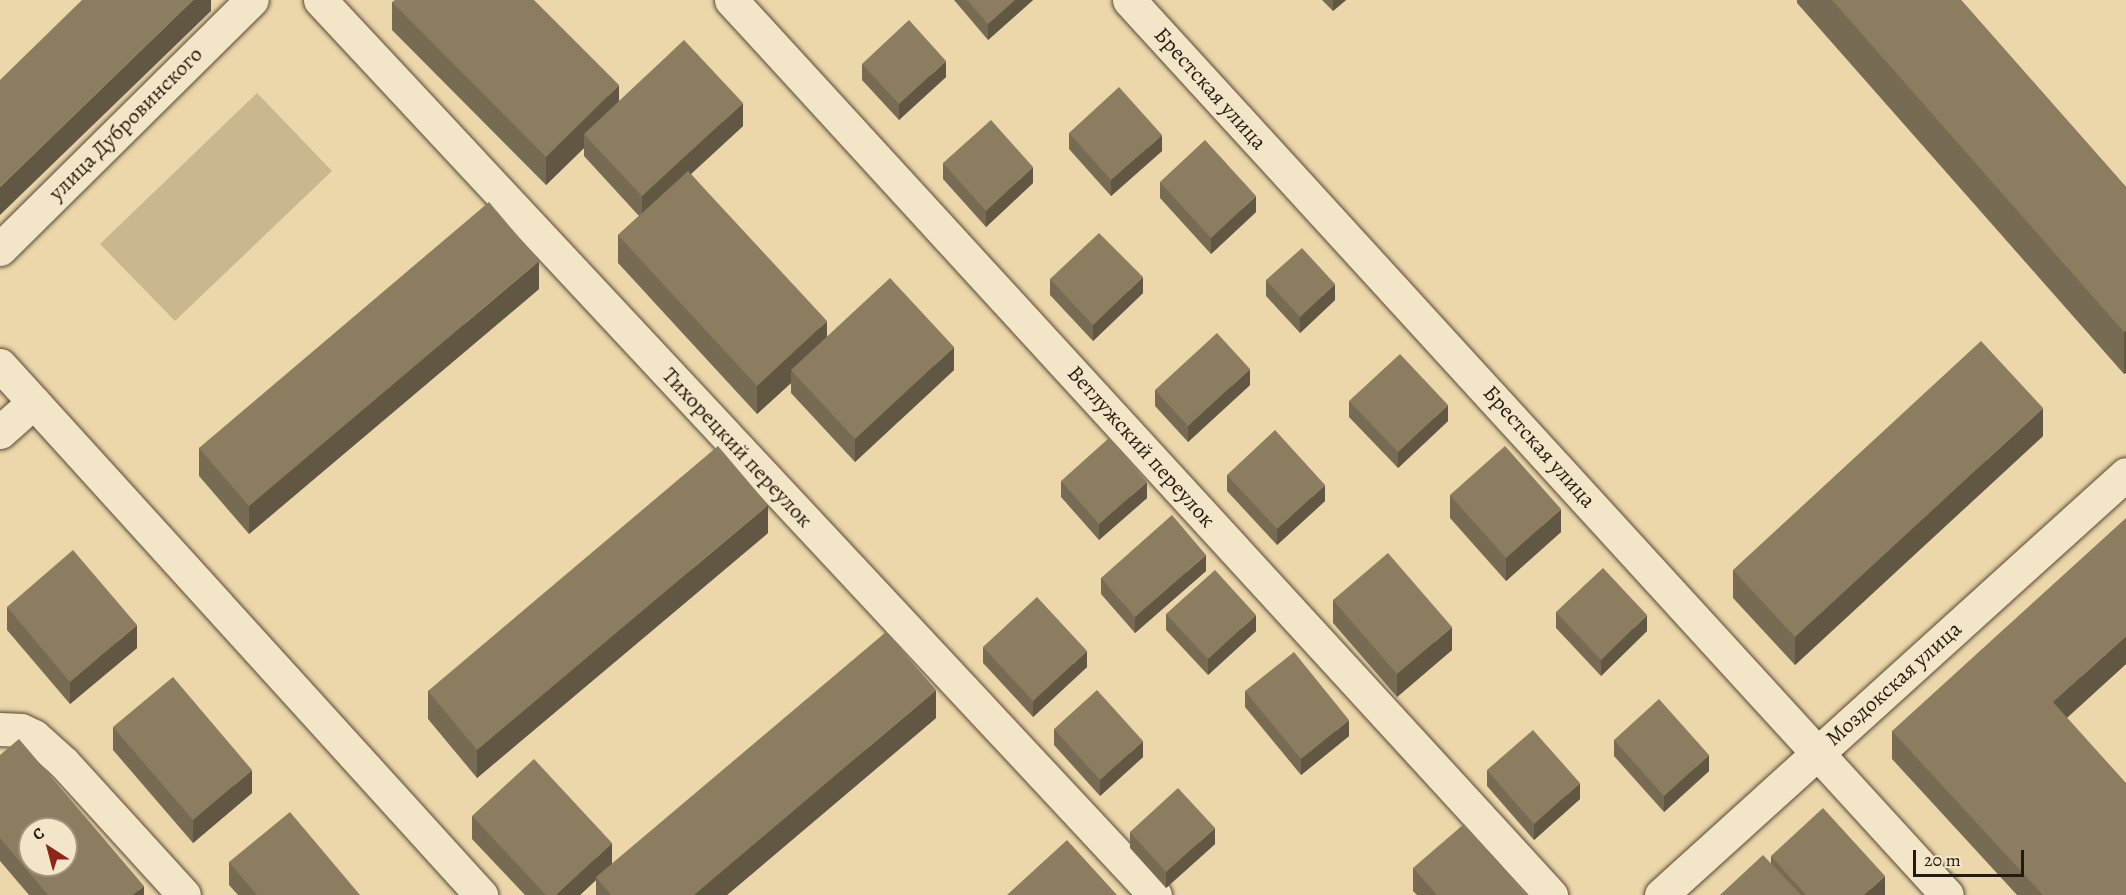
<!DOCTYPE html>
<meta charset="utf-8">
<style>
body{margin:0}
#map{position:relative;width:2126px;height:895px;overflow:hidden;background:#ecd7aa;font-family:Alegreya,serif}
div>[style]{position:absolute}
[style*='--x']{left:calc(var(--x)*1px);top:calc(var(--y)*1px);width:calc(var(--w)*1px);rotate:calc(var(--a)*1deg)}
.green>*{inset:0;background:#cab790}
.roads{filter:drop-shadow(0 0 2px #564936) drop-shadow(0 0 2px #564936)}
.minor>*{height:33px;margin:-16.5px;padding:0 16.5px;transform-origin:16.5px;border-radius:16.5px;background:#f3e5c8}
.secondary>*{height:33px;margin:-16.5px;padding:0 16.5px;transform-origin:16.5px;border-radius:16.5px;background:#f3e5c8}
.wall>*{inset:0;background:#786b53}
.shaded-wall>*{inset:0;background:#625743}
.building>*{inset:0;background:#8c7c60}
span{translate:-50% -50%;white-space:nowrap;text-align:center;line-height:1.15;-webkit-text-stroke:5px #f3e5c8;paint-order:stroke}
.street-label{font-size:22px;color:#241a0f}
.north{position:absolute;left:18px;top:817px;width:60px;height:60px;box-sizing:border-box;background:#f3e5c8;border:2px solid #a0947e;border-radius:50%;rotate:324deg;font-size:16px;font-weight:700;line-height:24px;text-align:center;color:#241a0f}
.north::after{content:'';display:block;margin:auto;width:21px;height:27px;background:#8f2418;clip-path:polygon(50% 0,100% 100%,50% 72%,0 100%)}
.scale{position:absolute;left:1913px;top:850px;width:111px;height:27px;box-sizing:border-box;border:3px solid #241a0f;border-top:0;padding-left:8px;font-size:18px;line-height:21px;white-space:nowrap;color:#241a0f;-webkit-text-stroke:4px #f3e5c8;paint-order:stroke}
</style>
<div id="map">
<div class="green">
<i style="clip-path:polygon(257px 93px,332px 171px,175px 321px,100px 244px)"></i>
</div>
<div class="roads">
<div class="minor">
<i style="--x:320;--y:0;--w:1224;--a:46.99"></i>
<i style="--x:731;--y:0;--w:1214;--a:47.5"></i>
<i style="--x:1129;--y:0;--w:1212;--a:47.57"></i>
<i style="--x:0;--y:249;--w:354;--a:-44.7"></i>
<i style="--x:0;--y:365;--w:716;--a:47.77"></i>
<i style="--x:0;--y:432;--w:45;--a:-41.4"></i>
<i style="--x:0;--y:729;--w:21;--a:3"></i>
<i style="--x:21;--y:730;--w:14;--a:25"></i>
<i style="--x:34;--y:736;--w:40;--a:42"></i>
<i style="--x:64;--y:763;--w:178;--a:47.7"></i>
</div>
<div class="secondary">
<i style="--x:1661;--y:895;--w:627;--a:-42.16"></i>
</div>
</div>
<div class="wall">
<i style="clip-path:polygon(954px 0,1033px 0,988px 40px)"></i>
<i style="clip-path:polygon(1322px 0,1346px 0,1333px 11px)"></i>
<i style="clip-path:polygon(1797px 0,1961px 0,2126px 187px,2124px 374px,1797px 3px)"></i>
<i style="clip-path:polygon(392px 2px,619px 101px,743px 126px,691px 174px,827px 337px,954px 370px,855px 462px,791px 393px,791px 383px,757px 414px,618px 263px,618px 235px,639px 216px,584px 156px,584px 148px,546px 185px,392px 30px)"></i>
<i style="clip-path:polygon(862px 64px,946px 77px,899px 120px,862px 80px)"></i>
<i style="clip-path:polygon(1069px 133px,1162px 151px,1111px 196px,1069px 149px)"></i>
<i style="clip-path:polygon(943px 163px,1033px 183px,986px 227px,943px 179px)"></i>
<i style="clip-path:polygon(1160px 182px,1256px 212px,1211px 254px,1160px 198px)"></i>
<i style="clip-path:polygon(1050px 279px,1143px 293px,1093px 341px,1050px 295px)"></i>
<i style="clip-path:polygon(1266px 280px,1335px 300px,1300px 333px,1266px 296px)"></i>
<i style="clip-path:polygon(539px 289px,249px 534px,199px 476px,199px 448px)"></i>
<i style="clip-path:polygon(1250px 385px,1188px 442px,1155px 406px,1155px 390px)"></i>
<i style="clip-path:polygon(1349px 401px,1448px 421px,1398px 468px,1349px 417px)"></i>
<i style="clip-path:polygon(2043px 436px,1795px 665px,1733px 598px,1733px 570px)"></i>
<i style="clip-path:polygon(1227px 475px,1325px 501px,1277px 545px,1227px 491px)"></i>
<i style="clip-path:polygon(1061px 481px,1147px 498px,1099px 540px,1061px 497px)"></i>
<i style="clip-path:polygon(1450px 495px,1561px 532px,1506px 581px,1450px 518px)"></i>
<i style="clip-path:polygon(768px 533px,477px 778px,428px 719px,428px 691px)"></i>
<i style="clip-path:polygon(1206px 571px,1135px 633px,1101px 594px,1101px 578px)"></i>
<i style="clip-path:polygon(1333px 600px,1452px 650px,1397px 697px,1333px 623px)"></i>
<i style="clip-path:polygon(7px 607px,137px 648px,70px 704px,7px 630px)"></i>
<i style="clip-path:polygon(1556px 612px,1647px 631px,1601px 676px,1556px 628px)"></i>
<i style="clip-path:polygon(1166px 614px,1256px 631px,1208px 675px,1166px 630px)"></i>
<i style="clip-path:polygon(983px 647px,1087px 667px,1033px 717px,983px 663px)"></i>
<i style="clip-path:polygon(2126px 664px,2067px 718px,2126px 895px,2017px 895px,1892px 759px,1892px 731px)"></i>
<i style="clip-path:polygon(1245px 691px,1349px 736px,1301px 775px,1245px 707px)"></i>
<i style="clip-path:polygon(936px 718px,727px 895px,596px 895px,596px 880px,580px 895px,525px 895px,472px 839px,472px 816px,612px 864px)"></i>
<i style="clip-path:polygon(113px 727px,252px 793px,193px 843px,113px 750px)"></i>
<i style="clip-path:polygon(1054px 729px,1143px 757px,1100px 796px,1054px 745px)"></i>
<i style="clip-path:polygon(1614px 740px,1709px 771px,1664px 812px,1614px 756px)"></i>
<i style="clip-path:polygon(0 755px,144px 895px,29px 895px,0 861px)"></i>
<i style="clip-path:polygon(1487px 770px,1580px 799px,1534px 840px,1487px 786px)"></i>
<i style="clip-path:polygon(1130px 832px,1215px 844px,1166px 888px,1130px 848px)"></i>
<i style="clip-path:polygon(1771px 856px,1885px 895px,1720px 895px,1771px 863px)"></i>
<i style="clip-path:polygon(229px 862px,360px 895px,238px 895px,229px 885px)"></i>
<i style="clip-path:polygon(1413px 868px,1526px 895px,1417px 895px,1413px 891px)"></i>
</div>
<div class="shaded-wall">
<i style="clip-path:polygon(193px 0,211px 0,211px 11px,0 215px,0 187px)"></i>
<i style="clip-path:polygon(1015px 0,1033px 0,988px 40px,988px 24px)"></i>
<i style="clip-path:polygon(1333px 0,1346px 0,1333px 11px)"></i>
<i style="clip-path:polygon(946px 61px,946px 77px,899px 120px,899px 104px)"></i>
<i style="clip-path:polygon(619px 85px,619px 113px,584px 134px,584px 148px,546px 185px,546px 157px)"></i>
<i style="clip-path:polygon(743px 103px,743px 126px,642px 219px,642px 196px)"></i>
<i style="clip-path:polygon(1162px 135px,1162px 151px,1111px 196px,1111px 180px)"></i>
<i style="clip-path:polygon(1033px 167px,1033px 183px,986px 227px,986px 211px)"></i>
<i style="clip-path:polygon(1256px 196px,1256px 212px,1211px 254px,1211px 238px)"></i>
<i style="clip-path:polygon(539px 261px,539px 289px,249px 534px,249px 506px)"></i>
<i style="clip-path:polygon(1143px 277px,1143px 293px,1093px 341px,1093px 325px)"></i>
<i style="clip-path:polygon(1335px 284px,1335px 300px,1300px 333px,1300px 317px)"></i>
<i style="clip-path:polygon(827px 321px,827px 349px,791px 370px,791px 383px,757px 414px,757px 386px)"></i>
<i style="clip-path:polygon(2126px 330px,2126px 373px,2124px 374px,2124px 332px)"></i>
<i style="clip-path:polygon(954px 347px,954px 370px,855px 462px,855px 439px)"></i>
<i style="clip-path:polygon(1250px 369px,1250px 385px,1188px 442px,1188px 426px)"></i>
<i style="clip-path:polygon(1448px 405px,1448px 421px,1398px 468px,1398px 452px)"></i>
<i style="clip-path:polygon(2043px 408px,2043px 436px,1795px 665px,1795px 637px)"></i>
<i style="clip-path:polygon(1147px 482px,1147px 498px,1099px 540px,1099px 524px)"></i>
<i style="clip-path:polygon(1325px 485px,1325px 501px,1277px 545px,1277px 529px)"></i>
<i style="clip-path:polygon(768px 505px,768px 533px,477px 778px,477px 750px)"></i>
<i style="clip-path:polygon(1561px 509px,1561px 532px,1506px 581px,1506px 558px)"></i>
<i style="clip-path:polygon(1206px 555px,1206px 571px,1135px 633px,1135px 617px)"></i>
<i style="clip-path:polygon(1256px 615px,1256px 631px,1208px 675px,1208px 659px)"></i>
<i style="clip-path:polygon(1647px 615px,1647px 631px,1601px 676px,1601px 660px)"></i>
<i style="clip-path:polygon(137px 625px,137px 648px,70px 704px,70px 682px)"></i>
<i style="clip-path:polygon(1452px 627px,1452px 650px,1397px 697px,1397px 674px)"></i>
<i style="clip-path:polygon(2126px 636px,2126px 664px,2053px 730px,2053px 702px)"></i>
<i style="clip-path:polygon(1087px 651px,1087px 667px,1033px 717px,1033px 701px)"></i>
<i style="clip-path:polygon(936px 690px,936px 718px,727px 895px,694px 895px)"></i>
<i style="clip-path:polygon(1349px 720px,1349px 736px,1301px 775px,1301px 759px)"></i>
<i style="clip-path:polygon(1143px 741px,1143px 757px,1100px 796px,1100px 780px)"></i>
<i style="clip-path:polygon(1709px 755px,1709px 771px,1664px 812px,1664px 796px)"></i>
<i style="clip-path:polygon(252px 770px,252px 793px,193px 843px,193px 820px)"></i>
<i style="clip-path:polygon(1580px 783px,1580px 799px,1534px 840px,1534px 824px)"></i>
<i style="clip-path:polygon(1215px 828px,1215px 844px,1166px 888px,1166px 872px)"></i>
<i style="clip-path:polygon(612px 843px,612px 866px,596px 877px,596px 880px,580px 895px,556px 895px)"></i>
<i style="clip-path:polygon(1885px 876px,1885px 895px,1864px 895px)"></i>
<i style="clip-path:polygon(144px 886px,144px 895px,133px 895px)"></i>
</div>
<div class="building">
<i style="clip-path:polygon(82px 0,193px 0,0 187px,0 80px)"></i>
<i style="clip-path:polygon(395px 0,534px 0,619px 85px,546px 157px,392px 2px)"></i>
<i style="clip-path:polygon(967px 0,1015px 0,988px 24px)"></i>
<i style="clip-path:polygon(1832px 0,1961px 0,2126px 187px,2126px 330px,2124px 332px)"></i>
<i style="clip-path:polygon(909px 20px,946px 61px,899px 104px,862px 64px)"></i>
<i style="clip-path:polygon(684px 40px,743px 103px,642px 196px,584px 134px)"></i>
<i style="clip-path:polygon(1119px 87px,1162px 135px,1111px 180px,1069px 133px)"></i>
<i style="clip-path:polygon(991px 120px,1033px 167px,986px 211px,943px 163px)"></i>
<i style="clip-path:polygon(1205px 140px,1256px 196px,1211px 238px,1160px 182px)"></i>
<i style="clip-path:polygon(688px 171px,827px 321px,757px 386px,618px 235px)"></i>
<i style="clip-path:polygon(489px 202px,539px 261px,249px 506px,199px 448px)"></i>
<i style="clip-path:polygon(1099px 233px,1143px 277px,1093px 325px,1050px 279px)"></i>
<i style="clip-path:polygon(1302px 248px,1335px 284px,1300px 317px,1266px 280px)"></i>
<i style="clip-path:polygon(890px 278px,954px 347px,855px 439px,791px 370px)"></i>
<i style="clip-path:polygon(1217px 333px,1250px 369px,1188px 426px,1155px 390px)"></i>
<i style="clip-path:polygon(1981px 341px,2043px 408px,1795px 637px,1733px 570px)"></i>
<i style="clip-path:polygon(1400px 354px,1448px 405px,1398px 452px,1349px 401px)"></i>
<i style="clip-path:polygon(1275px 430px,1325px 485px,1277px 529px,1227px 475px)"></i>
<i style="clip-path:polygon(1109px 438px,1147px 482px,1099px 524px,1061px 481px)"></i>
<i style="clip-path:polygon(718px 446px,768px 505px,477px 750px,428px 691px)"></i>
<i style="clip-path:polygon(1505px 446px,1561px 509px,1506px 558px,1450px 495px)"></i>
<i style="clip-path:polygon(1172px 515px,1206px 555px,1135px 617px,1101px 578px)"></i>
<i style="clip-path:polygon(2126px 518px,2126px 636px,2053px 702px,2126px 783px,2126px 895px,2043px 895px,1892px 731px)"></i>
<i style="clip-path:polygon(73px 550px,137px 625px,70px 682px,7px 607px)"></i>
<i style="clip-path:polygon(1388px 553px,1452px 627px,1397px 674px,1333px 600px)"></i>
<i style="clip-path:polygon(1603px 568px,1647px 615px,1601px 660px,1556px 612px)"></i>
<i style="clip-path:polygon(1215px 570px,1256px 615px,1208px 659px,1166px 614px)"></i>
<i style="clip-path:polygon(1037px 597px,1087px 651px,1033px 701px,983px 647px)"></i>
<i style="clip-path:polygon(886px 632px,936px 690px,694px 895px,611px 895px,596px 877px)"></i>
<i style="clip-path:polygon(1294px 652px,1349px 720px,1301px 759px,1245px 691px)"></i>
<i style="clip-path:polygon(173px 677px,252px 770px,193px 820px,113px 727px)"></i>
<i style="clip-path:polygon(1097px 690px,1143px 741px,1100px 780px,1054px 729px)"></i>
<i style="clip-path:polygon(1659px 699px,1709px 755px,1664px 796px,1614px 740px)"></i>
<i style="clip-path:polygon(1533px 730px,1580px 783px,1534px 824px,1487px 770px)"></i>
<i style="clip-path:polygon(evenodd,19px 739px,144px 886px,133px 895px,48px 895px,0 838px,0 755px,19px 739px,30px 829px,66px 829px,66px 865px,30px 865px,30px 829px)"></i>
<i style="clip-path:polygon(534px 759px,612px 843px,556px 895px,546px 895px,472px 816px)"></i>
<i style="clip-path:polygon(1178px 788px,1215px 828px,1166px 872px,1130px 832px)"></i>
<i style="clip-path:polygon(1823px 808px,1885px 876px,1864px 895px,1806px 895px,1771px 856px)"></i>
<i style="clip-path:polygon(290px 812px,360px 895px,257px 895px,229px 862px)"></i>
<i style="clip-path:polygon(1464px 824px,1526px 895px,1437px 895px,1413px 868px)"></i>
<i style="clip-path:polygon(1067px 840px,1117px 895px,1007px 895px)"></i>
<i style="clip-path:polygon(1763px 855px,1801px 895px,1720px 895px)"></i>
</div>
<div class="street-label">
<span style="left:1210px;top:89px;rotate:48deg">Брестская улица</span>
<span style="left:126px;top:124px;rotate:-45deg">улица Дубровинского</span>
<span style="left:1141px;top:447px;rotate:48deg">Ветлужский переулок</span>
<span style="left:1539px;top:447px;rotate:48deg">Брестская улица</span>
<span style="left:737px;top:448px;rotate:47deg">Тихорецкий переулок</span>
<span style="left:1894px;top:684px;rotate:-42deg">Моздокская улица</span>
</div>
<div class="north">С</div>
<div class="scale">20 m</div>
</div>
